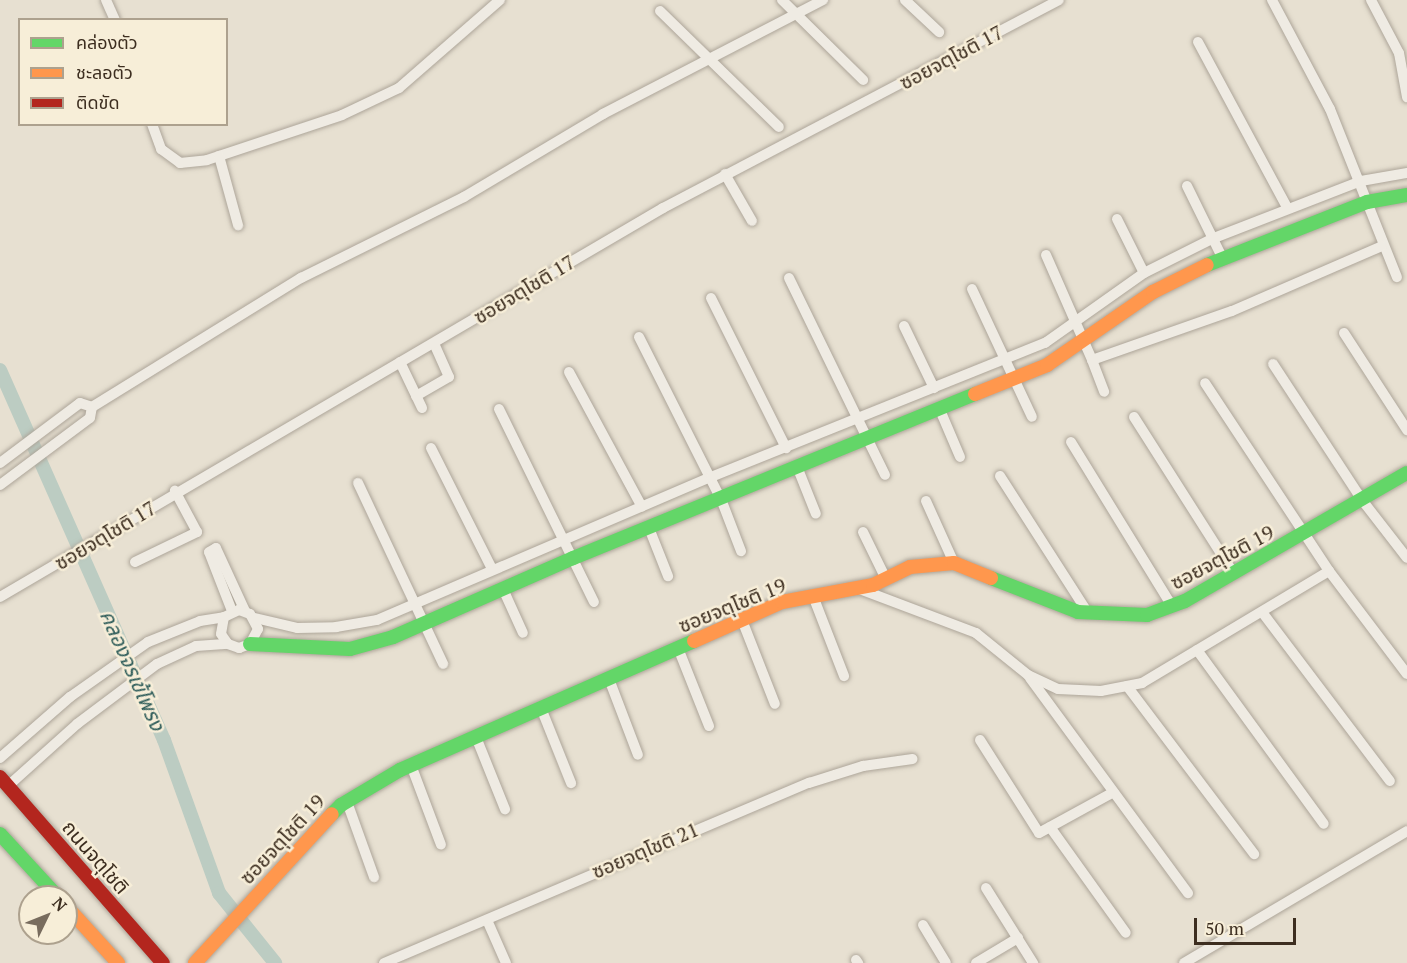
<!DOCTYPE html>
<meta charset="utf-8">
<style>
body{margin:0}
#map{position:relative;width:1407px;height:963px;overflow:hidden;background:#e7e0d1;font-family:"PT Serif","Noto Sans Thai",serif}
div>[style]{position:absolute}
[style*='--x']{left:calc(var(--x)*1px);top:calc(var(--y)*1px);width:calc(var(--w)*1px);rotate:calc(var(--a)*1deg)}
.canal>*{height:14px;margin:-7px;padding:0 7px;transform-origin:7px;border-radius:7px;background:#bcccc2}
.roads{filter:drop-shadow(0 0 2px #ada599) drop-shadow(0 0 2px #ada599)}
.street>*{height:10px;margin:-5px;padding:0 5px;transform-origin:5px;border-radius:5px;background:#efebe3}
.fast>*{height:14px;margin:-7px;padding:0 7px;transform-origin:7px;border-radius:7px;background:#63d668}
.slow>*{height:14px;margin:-7px;padding:0 7px;transform-origin:7px;border-radius:7px;background:#ff974d}
.jam>*{height:14px;margin:-7px;padding:0 7px;transform-origin:7px;border-radius:7px;background:#b3261e}
span{translate:-50% -50%;white-space:nowrap;text-align:center;line-height:1.15;-webkit-text-stroke:5px #f7eed8;paint-order:stroke}
.street-label{font-size:20px;color:#3d2e20}
.water-label{font-size:21px;color:#2f5d5a;font-style:italic}
.legend{position:absolute;left:18px;top:18px;width:210px;height:108px;box-sizing:border-box;background:#f7eed8;border:2px solid #ada18e;margin:0;padding:8px 10px;list-style:none;font-size:18px;color:#3d2e20}
.legend li{display:flex;align-items:center;gap:12px;height:30px}
.legend b{width:30px;border:2px solid #ada18e}
.north{position:absolute;left:18px;top:885px;width:60px;height:60px;box-sizing:border-box;background:#f7eed8;border:2px solid #ada18e;border-radius:50%;rotate:47deg;font-size:16px;font-weight:700;line-height:24px;text-align:center;color:#3d2e20}
.north::after{content:'';display:block;margin:auto;width:21px;height:27px;background:#786c5e;clip-path:polygon(50% 0,100% 100%,50% 72%,0 100%)}
.scale{position:absolute;left:1194px;top:918px;width:102px;height:27px;box-sizing:border-box;border:3px solid #3d2e20;border-top:0;padding-left:8px;font-size:18px;line-height:21px;white-space:nowrap;color:#3d2e20;-webkit-text-stroke:4px #f7eed8;paint-order:stroke}
</style>
<div id="map">
<div class="canal">
<i style="--x:0;--y:370;--w:405;--a:66.1"></i>
<i style="--x:164;--y:740;--w:163;--a:70.2"></i>
<i style="--x:219;--y:893;--w:90;--a:51.3"></i>
</div>
<div class="roads">
<div class="street">
<i style="--x:106;--y:0;--w:22;--a:66"></i>
<i style="--x:782;--y:0;--w:114;--a:44.6"></i>
<i style="--x:905;--y:0;--w:47;--a:43.3"></i>
<i style="--x:1272;--y:0;--w:123;--a:62"></i>
<i style="--x:1330;--y:109;--w:181;--a:68.3"></i>
<i style="--x:1371;--y:0;--w:60;--a:62.2"></i>
<i style="--x:1399;--y:53;--w:45;--a:79.7"></i>
<i style="--x:660;--y:11;--w:166;--a:44.3"></i>
<i style="--x:1198;--y:42;--w:187;--a:61.7"></i>
<i style="--x:152;--y:124;--w:27;--a:70"></i>
<i style="--x:161;--y:149;--w:24;--a:36"></i>
<i style="--x:180;--y:163;--w:27;--a:-6"></i>
<i style="--x:207;--y:160;--w:142;--a:-18.4"></i>
<i style="--x:342;--y:115;--w:63;--a:-25.3"></i>
<i style="--x:399;--y:88;--w:134;--a:-41.1"></i>
<i style="--x:219;--y:156;--w:72;--a:74.6"></i>
<i style="--x:725;--y:174;--w:54;--a:60.1"></i>
<i style="--x:1187;--y:186;--w:79;--a:63.8"></i>
<i style="--x:1117;--y:219;--w:60;--a:63.4"></i>
<i style="--x:1046;--y:255;--w:115;--a:66.3"></i>
<i style="--x:1092;--y:360;--w:148;--a:-19.3"></i>
<i style="--x:1232;--y:311;--w:163;--a:-23.4"></i>
<i style="--x:789;--y:278;--w:219;--a:64"></i>
<i style="--x:972;--y:289;--w:141;--a:64.9"></i>
<i style="--x:711;--y:298;--w:168;--a:63.4"></i>
<i style="--x:904;--y:326;--w:69;--a:64.2"></i>
<i style="--x:1344;--y:333;--w:116;--a:57"></i>
<i style="--x:639;--y:337;--w:182;--a:63.2"></i>
<i style="--x:721;--y:499;--w:56;--a:69"></i>
<i style="--x:1092;--y:360;--w:34;--a:69"></i>
<i style="--x:400;--y:362;--w:51;--a:64.4"></i>
<i style="--x:1273;--y:364;--w:163;--a:56.8"></i>
<i style="--x:1362;--y:500;--w:73;--a:52.2"></i>
<i style="--x:569;--y:372;--w:153;--a:61.6"></i>
<i style="--x:416;--y:396;--w:38;--a:-30"></i>
<i style="--x:449;--y:377;--w:37;--a:-114"></i>
<i style="--x:499;--y:409;--w:215;--a:63.8"></i>
<i style="--x:940;--y:410;--w:51;--a:66.9"></i>
<i style="--x:1134;--y:417;--w:186;--a:57.5"></i>
<i style="--x:1071;--y:442;--w:193;--a:58.4"></i>
<i style="--x:431;--y:448;--w:136;--a:63.2"></i>
<i style="--x:0;--y:463;--w:100;--a:-36.9"></i>
<i style="--x:80;--y:403;--w:13;--a:18"></i>
<i style="--x:92;--y:407;--w:246;--a:-31.7"></i>
<i style="--x:301;--y:278;--w:182;--a:-26.4"></i>
<i style="--x:464;--y:197;--w:162;--a:-30.8"></i>
<i style="--x:603;--y:114;--w:248;--a:-27.4"></i>
<i style="--x:798;--y:469;--w:48;--a:68.2"></i>
<i style="--x:1000;--y:476;--w:163;--a:57.3"></i>
<i style="--x:358;--y:483;--w:200;--a:64.8"></i>
<i style="--x:0;--y:485;--w:112;--a:-36.7"></i>
<i style="--x:90;--y:418;--w:11;--a:-80"></i>
<i style="--x:926;--y:501;--w:68;--a:65.7"></i>
<i style="--x:649;--y:528;--w:52;--a:68.4"></i>
<i style="--x:863;--y:532;--w:52;--a:63.9"></i>
<i style="--x:135;--y:562;--w:69;--a:-25.8"></i>
<i style="--x:197;--y:532;--w:47;--a:-118.2"></i>
<i style="--x:1329;--y:571;--w:129;--a:52.9"></i>
<i style="--x:857;--y:588;--w:127;--a:20.7"></i>
<i style="--x:976;--y:633;--w:67;--a:38.9"></i>
<i style="--x:1028;--y:675;--w:33;--a:25"></i>
<i style="--x:1058;--y:689;--w:43;--a:2.7"></i>
<i style="--x:1101;--y:691;--w:42;--a:-11"></i>
<i style="--x:1142;--y:683;--w:218;--a:-30.9"></i>
<i style="--x:1329;--y:571;--w:225;--a:-123.4"></i>
<i style="--x:503;--y:589;--w:48;--a:65.6"></i>
<i style="--x:813;--y:596;--w:86;--a:68.8"></i>
<i style="--x:0;--y:597;--w:769;--a:-30.4"></i>
<i style="--x:663;--y:208;--w:447;--a:-27.7"></i>
<i style="--x:232;--y:611;--w:63;--a:-111.3"></i>
<i style="--x:209;--y:552;--w:8;--a:-30"></i>
<i style="--x:216;--y:548;--w:69;--a:65.3"></i>
<i style="--x:1262;--y:612;--w:212;--a:52.9"></i>
<i style="--x:255;--y:618;--w:43;--a:13.4"></i>
<i style="--x:297;--y:628;--w:39;--a:-1"></i>
<i style="--x:336;--y:627;--w:42;--a:-9.7"></i>
<i style="--x:377;--y:620;--w:363;--a:-23.2"></i>
<i style="--x:711;--y:477;--w:360;--a:-21.9"></i>
<i style="--x:1045;--y:343;--w:121;--a:-35.3"></i>
<i style="--x:1144;--y:273;--w:78;--a:-26.6"></i>
<i style="--x:1214;--y:238;--w:158;--a:-21.2"></i>
<i style="--x:1361;--y:181;--w:47;--a:-9.9"></i>
<i style="--x:742;--y:620;--w:90;--a:68.6"></i>
<i style="--x:678;--y:648;--w:84;--a:68.3"></i>
<i style="--x:1197;--y:650;--w:215;--a:53.9"></i>
<i style="--x:1030;--y:678;--w:267;--a:53.7"></i>
<i style="--x:609;--y:679;--w:81;--a:69.1"></i>
<i style="--x:1127;--y:686;--w:211;--a:52.9"></i>
<i style="--x:541;--y:708;--w:81;--a:68.2"></i>
<i style="--x:476;--y:737;--w:78;--a:68.1"></i>
<i style="--x:980;--y:740;--w:110;--a:57.6"></i>
<i style="--x:1039;--y:833;--w:85;--a:-28.7"></i>
<i style="--x:0;--y:758;--w:93;--a:-41.1"></i>
<i style="--x:70;--y:697;--w:95;--a:-35.2"></i>
<i style="--x:148;--y:642;--w:56;--a:-22"></i>
<i style="--x:200;--y:621;--w:24;--a:-9"></i>
<i style="--x:411;--y:765;--w:85;--a:69.4"></i>
<i style="--x:8;--y:786;--w:93;--a:-41.9"></i>
<i style="--x:77;--y:724;--w:100;--a:-36.9"></i>
<i style="--x:157;--y:664;--w:43;--a:-24.8"></i>
<i style="--x:196;--y:646;--w:32;--a:-4"></i>
<i style="--x:228;--y:644;--w:12;--a:20"></i>
<i style="--x:239;--y:648;--w:12;--a:-20"></i>
<i style="--x:250;--y:644;--w:17;--a:-62"></i>
<i style="--x:258;--y:629;--w:17;--a:-118"></i>
<i style="--x:250;--y:614;--w:12;--a:-160"></i>
<i style="--x:239;--y:610;--w:17;--a:155"></i>
<i style="--x:224;--y:617;--w:17;--a:100"></i>
<i style="--x:221;--y:634;--w:12;--a:55"></i>
<i style="--x:347;--y:802;--w:80;--a:70.2"></i>
<i style="--x:1050;--y:827;--w:130;--a:54.4"></i>
<i style="--x:986;--y:888;--w:89;--a:57.9"></i>
<i style="--x:487;--y:920;--w:47;--a:66.2"></i>
<i style="--x:923;--y:925;--w:44;--a:58.8"></i>
<i style="--x:856;--y:960;--w:4;--a:56"></i>
<i style="--x:384;--y:963;--w:462;--a:-23"></i>
<i style="--x:809;--y:783;--w:57;--a:-17.5"></i>
<i style="--x:863;--y:766;--w:50;--a:-8"></i>
<i style="--x:976;--y:963;--w:49;--a:-30.8"></i>
<i style="--x:1184;--y:963;--w:259;--a:-30.6"></i>
</div>
<div class="fast">
<i style="--x:1207;--y:265;--w:172;--a:-21.5"></i>
<i style="--x:1367;--y:202;--w:41;--a:-9.9"></i>
<i style="--x:991;--y:578;--w:93;--a:21.3"></i>
<i style="--x:1078;--y:612;--w:69;--a:2.5"></i>
<i style="--x:1147;--y:615;--w:40;--a:-20.2"></i>
<i style="--x:1185;--y:601;--w:256;--a:-30"></i>
<i style="--x:250;--y:644;--w:100;--a:2.9"></i>
<i style="--x:350;--y:649;--w:45;--a:-15.6"></i>
<i style="--x:393;--y:637;--w:197;--a:-23.7"></i>
<i style="--x:573;--y:558;--w:434;--a:-22.2"></i>
<i style="--x:332;--y:814;--w:13;--a:-45"></i>
<i style="--x:341;--y:805;--w:69;--a:-30.7"></i>
<i style="--x:400;--y:770;--w:321;--a:-23.7"></i>
<i style="--x:0;--y:834;--w:86;--a:47.4"></i>
</div>
<div class="slow">
<i style="--x:975;--y:394;--w:78;--a:-21.9"></i>
<i style="--x:1047;--y:365;--w:129;--a:-34.6"></i>
<i style="--x:1153;--y:292;--w:60;--a:-26.6"></i>
<i style="--x:694;--y:641;--w:96;--a:-23.9"></i>
<i style="--x:782;--y:602;--w:93;--a:-10.6"></i>
<i style="--x:873;--y:585;--w:41;--a:-25.9"></i>
<i style="--x:910;--y:567;--w:44;--a:-5.2"></i>
<i style="--x:954;--y:563;--w:40;--a:22"></i>
<i style="--x:66;--y:906;--w:77;--a:47.6"></i>
<i style="--x:195;--y:963;--w:202;--a:-47.4"></i>
</div>
<div class="jam">
<i style="--x:0;--y:777;--w:247;--a:48.8"></i>
</div>
</div>
<div class="street-label">
<span style="left:951px;top:57px;rotate:-28deg">ซอยจตุโชติ 17</span>
<span style="left:524px;top:289px;rotate:-31deg">ซอยจตุโชติ 17</span>
<span style="left:105px;top:535px;rotate:-31deg">ซอยจตุโชติ 17</span>
<span style="left:1222px;top:557px;rotate:-28deg">ซอยจตุโชติ 19</span>
<span style="left:732px;top:605px;rotate:-22deg">ซอยจตุโชติ 19</span>
<span style="left:282px;top:839px;rotate:-47deg">ซอยจตุโชติ 19</span>
<span style="left:645px;top:850px;rotate:-23deg">ซอยจตุโชติ 21</span>
<span style="left:96px;top:857px;rotate:49deg">ถนนจตุโชติ</span>
</div>
<div class="water-label">
<span style="left:133px;top:670px;rotate:66deg">คลองจรเข้โพรง</span>
</div>
<ul class="legend">
<li><b style="height:8px;background:#63d668"></b>คล่องตัว</li>
<li><b style="height:8px;background:#ff974d"></b>ชะลอตัว</li>
<li><b style="height:8px;background:#b3261e"></b>ติดขัด</li>
</ul>
<div class="north">N</div>
<div class="scale">50 m</div>
</div>
